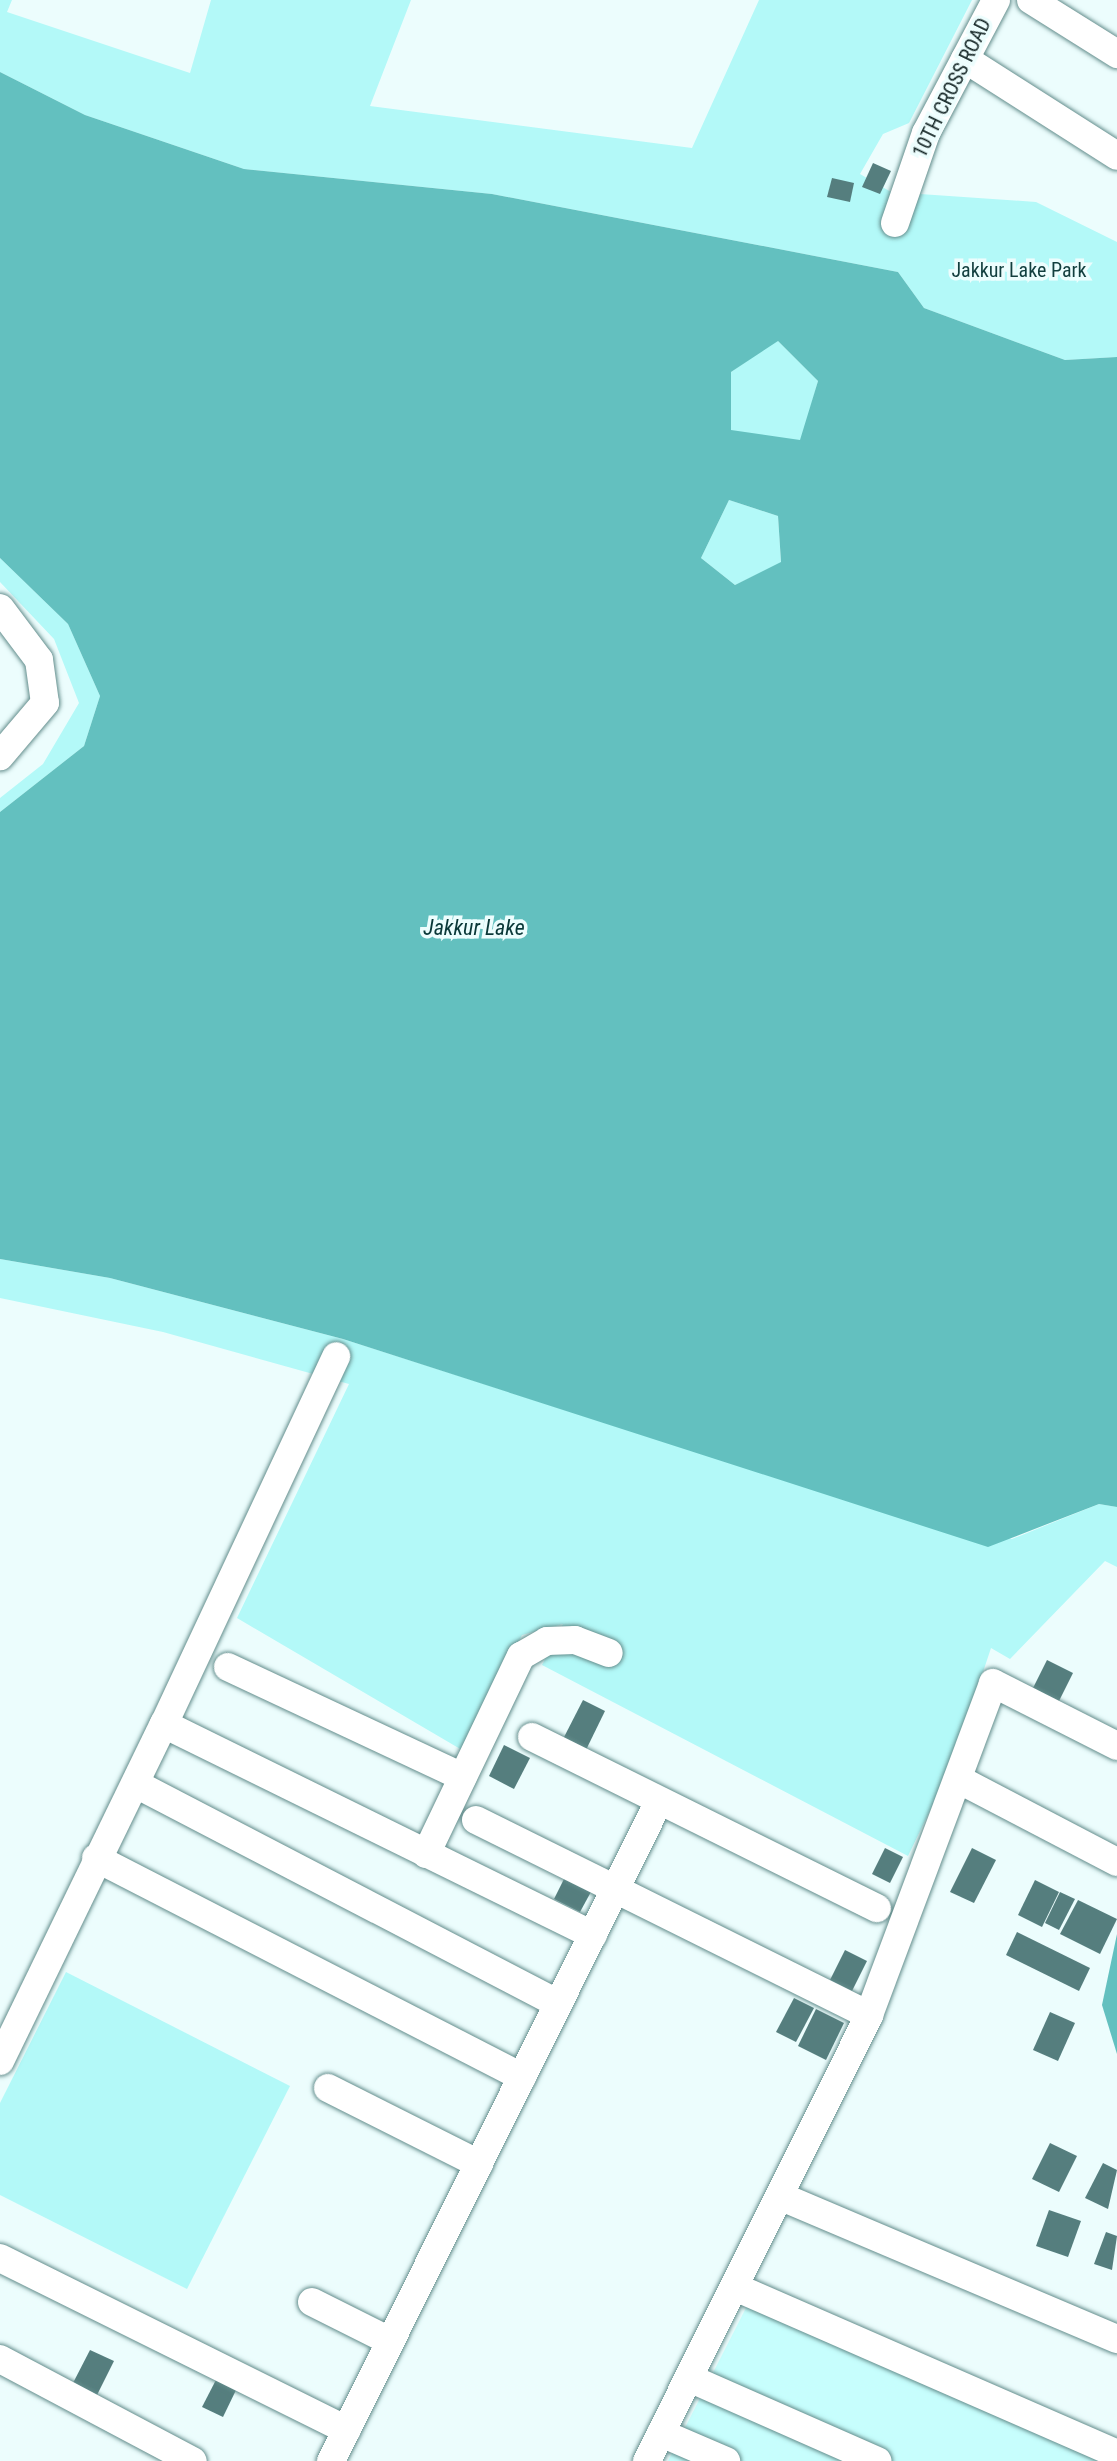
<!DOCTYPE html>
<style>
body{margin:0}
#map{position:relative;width:1117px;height:2461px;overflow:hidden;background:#ecfdfd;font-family:"Roboto Condensed",sans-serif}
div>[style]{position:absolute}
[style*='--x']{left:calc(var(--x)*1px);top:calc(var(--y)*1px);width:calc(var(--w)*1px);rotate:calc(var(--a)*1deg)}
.built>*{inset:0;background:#c7fefd}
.green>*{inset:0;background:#b3f9f8}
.water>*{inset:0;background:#63c0bf}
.building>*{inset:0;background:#557e7e}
.roads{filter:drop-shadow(0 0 2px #638d8c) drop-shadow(0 0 2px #638d8c)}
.minor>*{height:28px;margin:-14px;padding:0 14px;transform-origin:14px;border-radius:14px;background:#fff}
span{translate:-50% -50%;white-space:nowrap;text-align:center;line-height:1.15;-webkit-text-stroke:7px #ecfdfd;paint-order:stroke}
.street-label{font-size:20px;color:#142525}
.park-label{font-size:20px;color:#123e3e}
.water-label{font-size:22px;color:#0a3838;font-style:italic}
</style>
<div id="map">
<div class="built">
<i style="clip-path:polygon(748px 2304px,1117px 2461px,668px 2461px)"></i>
</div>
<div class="green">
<i style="clip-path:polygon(0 0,12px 0,7px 12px,190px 73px,211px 0,411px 0,370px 106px,692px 148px,759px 0,972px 0,909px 123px,883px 134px,860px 174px,891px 192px,1036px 202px,1117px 242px,1117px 357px,1065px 360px,924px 308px,898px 272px,492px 194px,244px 169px,85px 115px,0 72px)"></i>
<i style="clip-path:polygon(777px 340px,818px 381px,801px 441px,731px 431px,731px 372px)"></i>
<i style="clip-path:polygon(729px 500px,778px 516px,781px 563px,735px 585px,701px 558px)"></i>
<i style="clip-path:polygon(0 558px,68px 624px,100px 696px,84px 746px,0 812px,0 798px,43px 764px,79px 703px,54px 639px,0 582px)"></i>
<i style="clip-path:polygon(0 1259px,110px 1278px,343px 1339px,853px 1502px,1012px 1539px,1099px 1504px,1117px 1507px,1117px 1567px,1105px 1561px,1010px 1659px,991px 1648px,952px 1765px,908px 1856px,542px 1665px,563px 1624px,522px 1635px,462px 1750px,237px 1618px,349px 1384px,163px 1332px,0 1298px)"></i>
<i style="clip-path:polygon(66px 1972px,290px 2086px,187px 2289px,0 2195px,0 2103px)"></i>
</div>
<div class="water">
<i style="clip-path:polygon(evenodd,0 72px,85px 115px,244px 169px,492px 194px,898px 272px,924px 308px,1065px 360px,1117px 357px,1117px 1507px,1099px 1504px,988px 1547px,343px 1339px,110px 1278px,0 1259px,0 812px,84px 746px,100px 696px,68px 624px,0 558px,0 72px,778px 341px,818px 381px,800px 440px,731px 430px,731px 372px,778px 341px,0 72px,729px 500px,778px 516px,781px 562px,735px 585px,701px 558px,729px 500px)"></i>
<i style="clip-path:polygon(1117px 1934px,1117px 2054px,1102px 2005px)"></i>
</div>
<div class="building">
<i style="clip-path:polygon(873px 163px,891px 171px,880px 194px,862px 187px)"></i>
<i style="clip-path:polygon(832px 178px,854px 183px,850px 202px,827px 197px)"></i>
<i style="clip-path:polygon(1047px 1660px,1073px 1673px,1058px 1703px,1032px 1690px)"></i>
<i style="clip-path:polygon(583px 1700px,605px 1711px,584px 1754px,561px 1743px)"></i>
<i style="clip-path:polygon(504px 1745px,530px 1758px,514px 1789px,489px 1776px)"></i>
<i style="clip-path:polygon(885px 1848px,903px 1857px,890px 1883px,872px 1874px)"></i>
<i style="clip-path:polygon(972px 1848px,996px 1860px,974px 1903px,950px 1892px)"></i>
<i style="clip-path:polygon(565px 1877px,592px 1890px,580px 1912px,554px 1899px)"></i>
<i style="clip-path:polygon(1035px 1880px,1059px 1892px,1042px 1927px,1018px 1915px)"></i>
<i style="clip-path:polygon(1060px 1892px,1075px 1899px,1059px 1930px,1045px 1923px)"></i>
<i style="clip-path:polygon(1078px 1900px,1117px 1919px,1100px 1954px,1060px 1934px)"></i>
<i style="clip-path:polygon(1017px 1932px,1090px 1968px,1079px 1991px,1006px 1955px)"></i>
<i style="clip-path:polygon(845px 1950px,867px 1961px,852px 1991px,830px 1980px)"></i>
<i style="clip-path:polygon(794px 1998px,814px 2008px,796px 2042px,776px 2032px)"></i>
<i style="clip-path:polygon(816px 2009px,844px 2023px,826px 2060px,798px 2046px)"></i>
<i style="clip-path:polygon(1050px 2012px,1075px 2023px,1058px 2061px,1033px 2050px)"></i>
<i style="clip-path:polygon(1050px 2143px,1077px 2156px,1059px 2192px,1032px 2179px)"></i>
<i style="clip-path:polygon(1103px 2163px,1117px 2170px,1108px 2209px,1085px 2198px)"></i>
<i style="clip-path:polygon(1049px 2210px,1081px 2221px,1068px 2257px,1036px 2246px)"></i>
<i style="clip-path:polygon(1106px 2232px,1117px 2236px,1112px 2270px,1094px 2264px)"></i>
<i style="clip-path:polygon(90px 2350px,114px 2361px,97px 2395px,73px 2383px)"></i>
<i style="clip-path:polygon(218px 2376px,238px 2386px,223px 2417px,202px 2407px)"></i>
</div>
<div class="roads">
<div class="minor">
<i style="--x:1031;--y:0;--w:102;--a:32.1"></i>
<i style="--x:965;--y:59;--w:180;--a:32.5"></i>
<i style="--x:895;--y:223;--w:95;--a:-71"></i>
<i style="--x:926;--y:133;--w:150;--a:-62.2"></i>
<i style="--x:0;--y:608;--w:65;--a:53.1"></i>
<i style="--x:39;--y:660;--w:43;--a:82.1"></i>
<i style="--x:45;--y:703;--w:70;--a:130.3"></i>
<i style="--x:228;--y:1667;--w:259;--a:25.1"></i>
<i style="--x:164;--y:1724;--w:406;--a:-64.9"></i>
<i style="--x:532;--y:1737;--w:385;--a:26.4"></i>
<i style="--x:958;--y:1779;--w:179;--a:27.6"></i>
<i style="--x:136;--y:1784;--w:476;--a:27.5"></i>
<i style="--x:476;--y:1820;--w:439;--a:26.4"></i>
<i style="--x:426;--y:1854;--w:220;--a:-64.4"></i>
<i style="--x:521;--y:1656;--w:30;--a:-30"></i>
<i style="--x:547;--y:1641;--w:28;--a:-2"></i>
<i style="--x:575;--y:1640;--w:36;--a:21"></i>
<i style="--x:96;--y:1858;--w:479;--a:27.2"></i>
<i style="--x:0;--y:2061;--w:375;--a:-64.1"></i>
<i style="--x:164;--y:1724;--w:478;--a:26.2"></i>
<i style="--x:328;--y:2088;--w:169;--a:26.7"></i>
<i style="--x:782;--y:2197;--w:364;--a:23"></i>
<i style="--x:0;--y:2258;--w:387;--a:26.4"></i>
<i style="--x:735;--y:2287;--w:417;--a:23.6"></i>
<i style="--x:312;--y:2302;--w:87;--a:26.6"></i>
<i style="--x:0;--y:2359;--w:218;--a:27.9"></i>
<i style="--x:689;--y:2378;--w:206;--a:23.8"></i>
<i style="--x:661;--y:2433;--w:71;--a:23.3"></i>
<i style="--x:331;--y:2461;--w:737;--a:-63.57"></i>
<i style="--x:647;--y:2461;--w:498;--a:-63.5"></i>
<i style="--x:869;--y:2015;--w:354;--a:-69.5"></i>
<i style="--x:993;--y:1683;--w:139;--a:26.9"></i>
</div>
</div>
<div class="street-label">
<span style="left:952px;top:88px;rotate:-64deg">10TH CROSS ROAD</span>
</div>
<div class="park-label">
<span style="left:1019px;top:270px">Jakkur Lake Park</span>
</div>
<div class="water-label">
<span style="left:474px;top:928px">Jakkur Lake</span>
</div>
</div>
